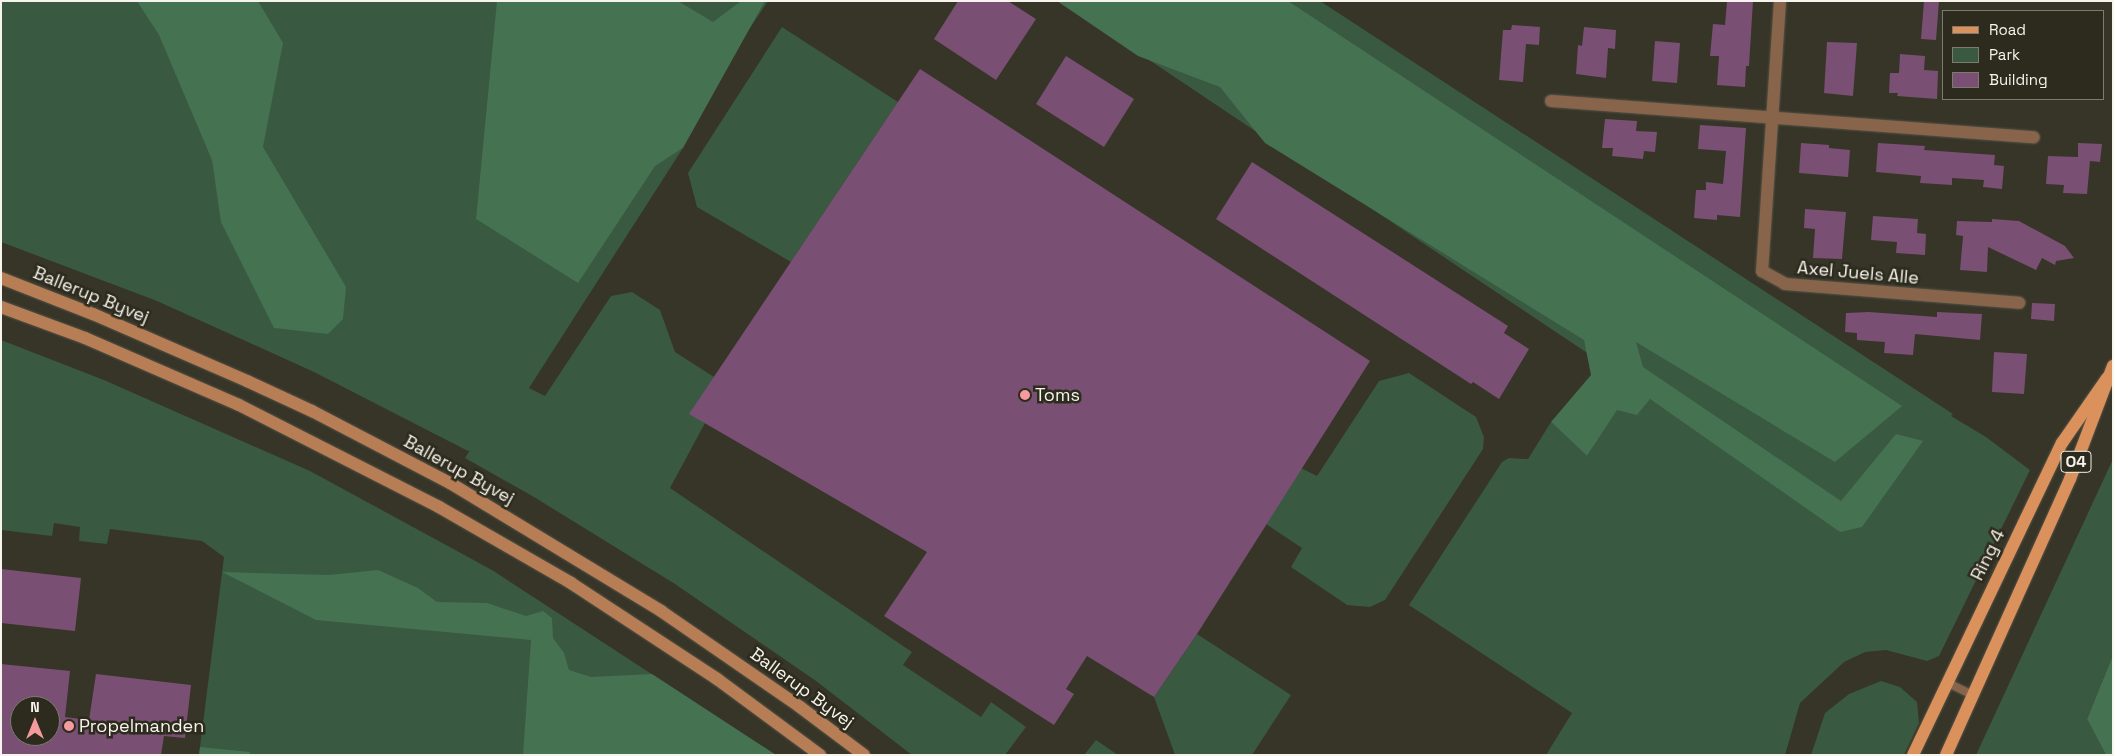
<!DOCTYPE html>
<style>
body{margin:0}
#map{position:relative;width:2114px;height:756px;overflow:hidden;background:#373428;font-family:"Space Grotesk",sans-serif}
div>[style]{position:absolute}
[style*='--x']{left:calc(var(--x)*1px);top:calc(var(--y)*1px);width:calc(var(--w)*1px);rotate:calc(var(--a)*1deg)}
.green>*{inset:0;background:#395940}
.forest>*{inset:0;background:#457250}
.building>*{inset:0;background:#795073}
.roads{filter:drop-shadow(0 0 1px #565347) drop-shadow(0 0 1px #565347)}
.lane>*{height:8px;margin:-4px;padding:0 4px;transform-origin:4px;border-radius:4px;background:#88644b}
.street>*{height:12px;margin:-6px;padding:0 6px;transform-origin:6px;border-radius:6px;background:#88644b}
.secondary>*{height:12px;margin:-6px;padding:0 6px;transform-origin:6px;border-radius:6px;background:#b77e55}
.primary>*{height:12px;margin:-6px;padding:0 6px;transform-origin:6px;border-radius:6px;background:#db915b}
.dots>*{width:14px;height:14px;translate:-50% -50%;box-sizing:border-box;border:2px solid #2d2a1e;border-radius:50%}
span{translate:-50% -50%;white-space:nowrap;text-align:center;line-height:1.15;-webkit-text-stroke:5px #2d2a1e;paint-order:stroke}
.shield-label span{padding:1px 4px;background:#2d2a1e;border:1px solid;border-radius:4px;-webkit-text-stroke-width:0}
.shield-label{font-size:16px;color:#f6f4ec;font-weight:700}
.street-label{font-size:18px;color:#f6f4ec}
.poi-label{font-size:18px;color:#f6f4ec}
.left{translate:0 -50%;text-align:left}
.frame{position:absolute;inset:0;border:2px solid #f6f4ec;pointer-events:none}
.legend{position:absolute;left:1942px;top:10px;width:162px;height:90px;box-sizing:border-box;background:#2d2a1e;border:1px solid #7d7b70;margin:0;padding:6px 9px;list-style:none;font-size:15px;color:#f6f4ec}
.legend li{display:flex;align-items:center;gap:10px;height:25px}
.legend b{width:25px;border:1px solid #7d7b70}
.north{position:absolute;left:10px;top:696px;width:50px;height:50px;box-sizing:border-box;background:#2d2a1e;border:1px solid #7d7b70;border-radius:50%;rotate:0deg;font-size:14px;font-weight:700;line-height:20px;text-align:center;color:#f6f4ec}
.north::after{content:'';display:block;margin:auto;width:18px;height:22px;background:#f59b9f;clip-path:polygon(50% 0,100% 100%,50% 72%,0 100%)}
</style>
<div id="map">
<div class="green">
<i style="clip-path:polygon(1px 1px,768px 1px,661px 161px,683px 148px,529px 388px,545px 396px,611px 296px,632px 292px,660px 310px,675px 352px,714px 377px,705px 423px,670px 488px,912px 652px,903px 665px,981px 717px,991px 702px,1026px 727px,1005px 755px,912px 755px,816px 681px,675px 584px,534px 497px,465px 458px,470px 450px,468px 451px,314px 372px,157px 301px,1px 242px)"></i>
<i style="clip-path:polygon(1061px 1px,1320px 1px,1953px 414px,1951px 416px,1986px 437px,2030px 470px,1939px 656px,1927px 661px,1886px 650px,1865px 652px,1844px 662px,1800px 703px,1785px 755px,1546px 755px,1572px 713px,1409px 605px,1502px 462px,1509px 458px,1528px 459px,1551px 422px,1587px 456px,1617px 409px,1650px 399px,1816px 506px)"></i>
<i style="clip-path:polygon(782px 27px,898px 102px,791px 262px,697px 207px,688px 173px)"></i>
<i style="clip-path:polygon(1px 340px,104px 380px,310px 471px,492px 570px,776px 755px,199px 755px,224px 557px,202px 541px,110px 529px,107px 544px,79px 541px,80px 527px,54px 523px,52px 536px,1px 530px)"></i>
<i style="clip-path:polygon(1409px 373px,1476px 417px,1484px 437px,1483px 449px,1385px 600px,1370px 607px,1347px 605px,1291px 567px,1302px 548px,1263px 522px,1299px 467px,1317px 476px,1379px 381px)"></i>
<i style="clip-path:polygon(2113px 459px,2113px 655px,2087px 719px,2106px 755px,1976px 755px)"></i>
<i style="clip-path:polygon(1197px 634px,1291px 695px,1252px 755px,1175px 755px,1154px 697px)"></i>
<i style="clip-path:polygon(1881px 681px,1900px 687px,1917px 702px,1919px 723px,1904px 755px,1811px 755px,1825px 713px,1849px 694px)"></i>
<i style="clip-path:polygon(1096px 740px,1118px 755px,1084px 755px)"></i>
</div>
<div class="forest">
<i style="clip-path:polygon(137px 1px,258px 1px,283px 43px,263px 147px,346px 287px,343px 319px,328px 334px,274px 328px,221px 222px,212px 160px,159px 35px)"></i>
<i style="clip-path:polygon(497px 1px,678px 1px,713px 22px,741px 1px,765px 1px,683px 148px,655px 166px,578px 283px,476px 219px)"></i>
<i style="clip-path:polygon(1057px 1px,1288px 1px,1902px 406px,1835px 462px,1636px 342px,1643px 367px,1841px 501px,1896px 434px,1923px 441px,1862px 527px,1840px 532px,1650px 399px,1637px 415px,1617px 410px,1587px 456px,1551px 422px,1591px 375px,1584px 340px,1265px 143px,1220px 87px,1138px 56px)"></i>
<i style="clip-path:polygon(378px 570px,418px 588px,437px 602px,487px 603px,526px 616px,543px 611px,552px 618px,553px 638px,564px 653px,569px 670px,591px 677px,652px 674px,776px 755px,523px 755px,531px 640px,316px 620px,222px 572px,329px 575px)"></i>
<i style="clip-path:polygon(2113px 655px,2113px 755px,2106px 755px,2087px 719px)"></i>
<i style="clip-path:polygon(200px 747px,250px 752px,250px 755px,199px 755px)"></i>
</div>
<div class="building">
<i style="clip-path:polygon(958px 1px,1008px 1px,1036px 19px,996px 80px,934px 39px)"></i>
<i style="clip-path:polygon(1727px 1px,1753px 1px,1749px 66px,1746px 66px,1745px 87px,1717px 85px,1719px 56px,1710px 56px,1713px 24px,1725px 25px)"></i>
<i style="clip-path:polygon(1924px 1px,1939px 1px,1936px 40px,1921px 39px)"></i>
<i style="clip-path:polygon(1512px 25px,1540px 27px,1539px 45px,1526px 44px,1523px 82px,1499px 80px,1503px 30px,1511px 30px)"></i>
<i style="clip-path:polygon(1584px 27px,1616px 30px,1615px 49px,1608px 48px,1606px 78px,1576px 74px,1578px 45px,1582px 46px)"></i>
<i style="clip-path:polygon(1655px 41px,1680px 43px,1677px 83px,1652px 81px)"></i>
<i style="clip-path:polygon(1827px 42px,1857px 43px,1853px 96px,1824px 93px)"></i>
<i style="clip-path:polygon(1900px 54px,1925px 56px,1924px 70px,1938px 71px,1937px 99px,1897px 96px,1898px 93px,1889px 93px,1890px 73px,1899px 73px)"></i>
<i style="clip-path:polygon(1066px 56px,1134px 99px,1104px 147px,1036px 104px)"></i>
<i style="clip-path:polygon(920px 69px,1370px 361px,1197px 634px,1154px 697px,1087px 656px,1066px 689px,1074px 694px,1054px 725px,884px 616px,927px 552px,689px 414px)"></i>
<i style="clip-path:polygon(1605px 119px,1637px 121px,1636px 131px,1657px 132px,1655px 152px,1644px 151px,1643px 159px,1612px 156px,1613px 148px,1602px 148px)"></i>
<i style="clip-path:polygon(1700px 125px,1746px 128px,1740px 217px,1717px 215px,1717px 220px,1694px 218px,1696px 190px,1706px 190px,1706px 182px,1723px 184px,1726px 151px,1698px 149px)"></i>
<i style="clip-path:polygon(1801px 143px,1829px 145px,1829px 148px,1850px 150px,1848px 177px,1799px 173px)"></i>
<i style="clip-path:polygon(1878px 143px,1925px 146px,1924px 150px,1995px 155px,1994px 165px,2004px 166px,2002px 189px,1983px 187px,1984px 180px,1952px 178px,1952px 185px,1920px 183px,1921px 176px,1876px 172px)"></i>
<i style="clip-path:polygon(2078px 143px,2102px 144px,2100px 162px,2090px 161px,2087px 194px,2063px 193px,2064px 185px,2046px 184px,2048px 156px,2078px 157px)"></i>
<i style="clip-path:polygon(1252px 162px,1508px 326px,1504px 333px,1529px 349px,1499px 399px,1473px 382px,1471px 384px,1216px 219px)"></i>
<i style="clip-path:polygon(1805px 209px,1846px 212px,1842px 259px,1813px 258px,1815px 229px,1804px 228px)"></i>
<i style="clip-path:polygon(1873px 216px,1918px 219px,1917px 233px,1926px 234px,1925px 255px,1896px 253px,1897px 242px,1871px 240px)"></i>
<i style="clip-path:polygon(1992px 219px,2019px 221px,2065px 246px,2074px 258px,2056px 261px,2055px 265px,2042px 258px,2036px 270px,1988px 247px,1987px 272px,1960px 270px,1963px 236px,1956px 235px,1957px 221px,1992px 222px)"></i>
<i style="clip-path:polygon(2032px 303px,2055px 304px,2054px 321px,2031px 319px)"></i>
<i style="clip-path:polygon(1869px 312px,1937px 317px,1937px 312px,1982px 314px,1980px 340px,1915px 334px,1913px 355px,1884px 353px,1885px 342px,1857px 340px,1857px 333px,1845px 332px,1846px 313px)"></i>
<i style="clip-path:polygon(1994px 352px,2027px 354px,2024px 394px,1992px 392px)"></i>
<i style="clip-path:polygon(1px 569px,81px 578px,75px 631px,1px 623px)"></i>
<i style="clip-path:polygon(evenodd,1px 664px,70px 671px,65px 717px,89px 720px,96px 674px,191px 685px,185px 738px,164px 736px,161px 755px,1px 755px,1px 664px,20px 706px,50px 706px,50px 736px,20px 736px,20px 706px)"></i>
</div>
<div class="roads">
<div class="lane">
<i style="--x:1946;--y:682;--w:30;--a:26"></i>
</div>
<div class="street">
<i style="--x:1780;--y:1;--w:271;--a:93.8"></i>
<i style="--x:1762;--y:271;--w:26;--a:29"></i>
<i style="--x:1785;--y:284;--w:235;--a:4.6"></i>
<i style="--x:1551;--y:101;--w:484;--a:4.3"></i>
</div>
<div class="secondary">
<i style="--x:1;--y:278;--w:99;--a:21.4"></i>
<i style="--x:93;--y:314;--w:168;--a:23.5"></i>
<i style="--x:247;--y:381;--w:72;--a:24.8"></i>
<i style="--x:312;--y:411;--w:156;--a:27.6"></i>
<i style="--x:450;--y:483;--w:247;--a:31.2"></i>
<i style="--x:661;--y:611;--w:169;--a:34.6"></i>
<i style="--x:800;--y:707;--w:80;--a:36.9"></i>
<i style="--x:1;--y:307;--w:90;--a:20.3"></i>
<i style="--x:85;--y:338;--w:168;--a:23.5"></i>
<i style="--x:239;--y:405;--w:225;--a:27"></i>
<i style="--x:439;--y:507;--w:152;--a:29.9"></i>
<i style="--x:571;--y:583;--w:175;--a:33.3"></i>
<i style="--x:717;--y:679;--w:128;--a:36.4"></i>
</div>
<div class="primary">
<i style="--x:1913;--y:755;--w:346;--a:-64.5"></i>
<i style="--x:2062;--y:443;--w:79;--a:-55.3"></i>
<i style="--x:1946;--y:755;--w:303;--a:-65.8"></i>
<i style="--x:2070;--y:479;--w:121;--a:-69.2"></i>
</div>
</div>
<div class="dots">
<i style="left:1025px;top:395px;background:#f59b9f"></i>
<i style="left:69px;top:726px;background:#f59b9f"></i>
</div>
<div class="shield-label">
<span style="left:2076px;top:462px">O4</span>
</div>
<div class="street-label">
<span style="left:1858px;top:273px;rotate:5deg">Axel Juels Alle</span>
<span style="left:91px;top:295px;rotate:22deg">Ballerup Byvej</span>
<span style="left:459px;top:470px;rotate:29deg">Ballerup Byvej</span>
<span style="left:1988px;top:555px;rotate:-64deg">Ring 4</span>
<span style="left:802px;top:688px;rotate:36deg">Ballerup Byvej</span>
</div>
<div class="poi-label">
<span class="left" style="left:1035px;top:395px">Toms</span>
<span class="left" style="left:79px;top:726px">Propelmanden</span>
</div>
<div class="frame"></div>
<ul class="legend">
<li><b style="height:6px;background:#db915b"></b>Road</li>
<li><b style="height:14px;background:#395940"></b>Park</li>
<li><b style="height:14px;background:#795073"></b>Building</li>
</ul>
<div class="north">N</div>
</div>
